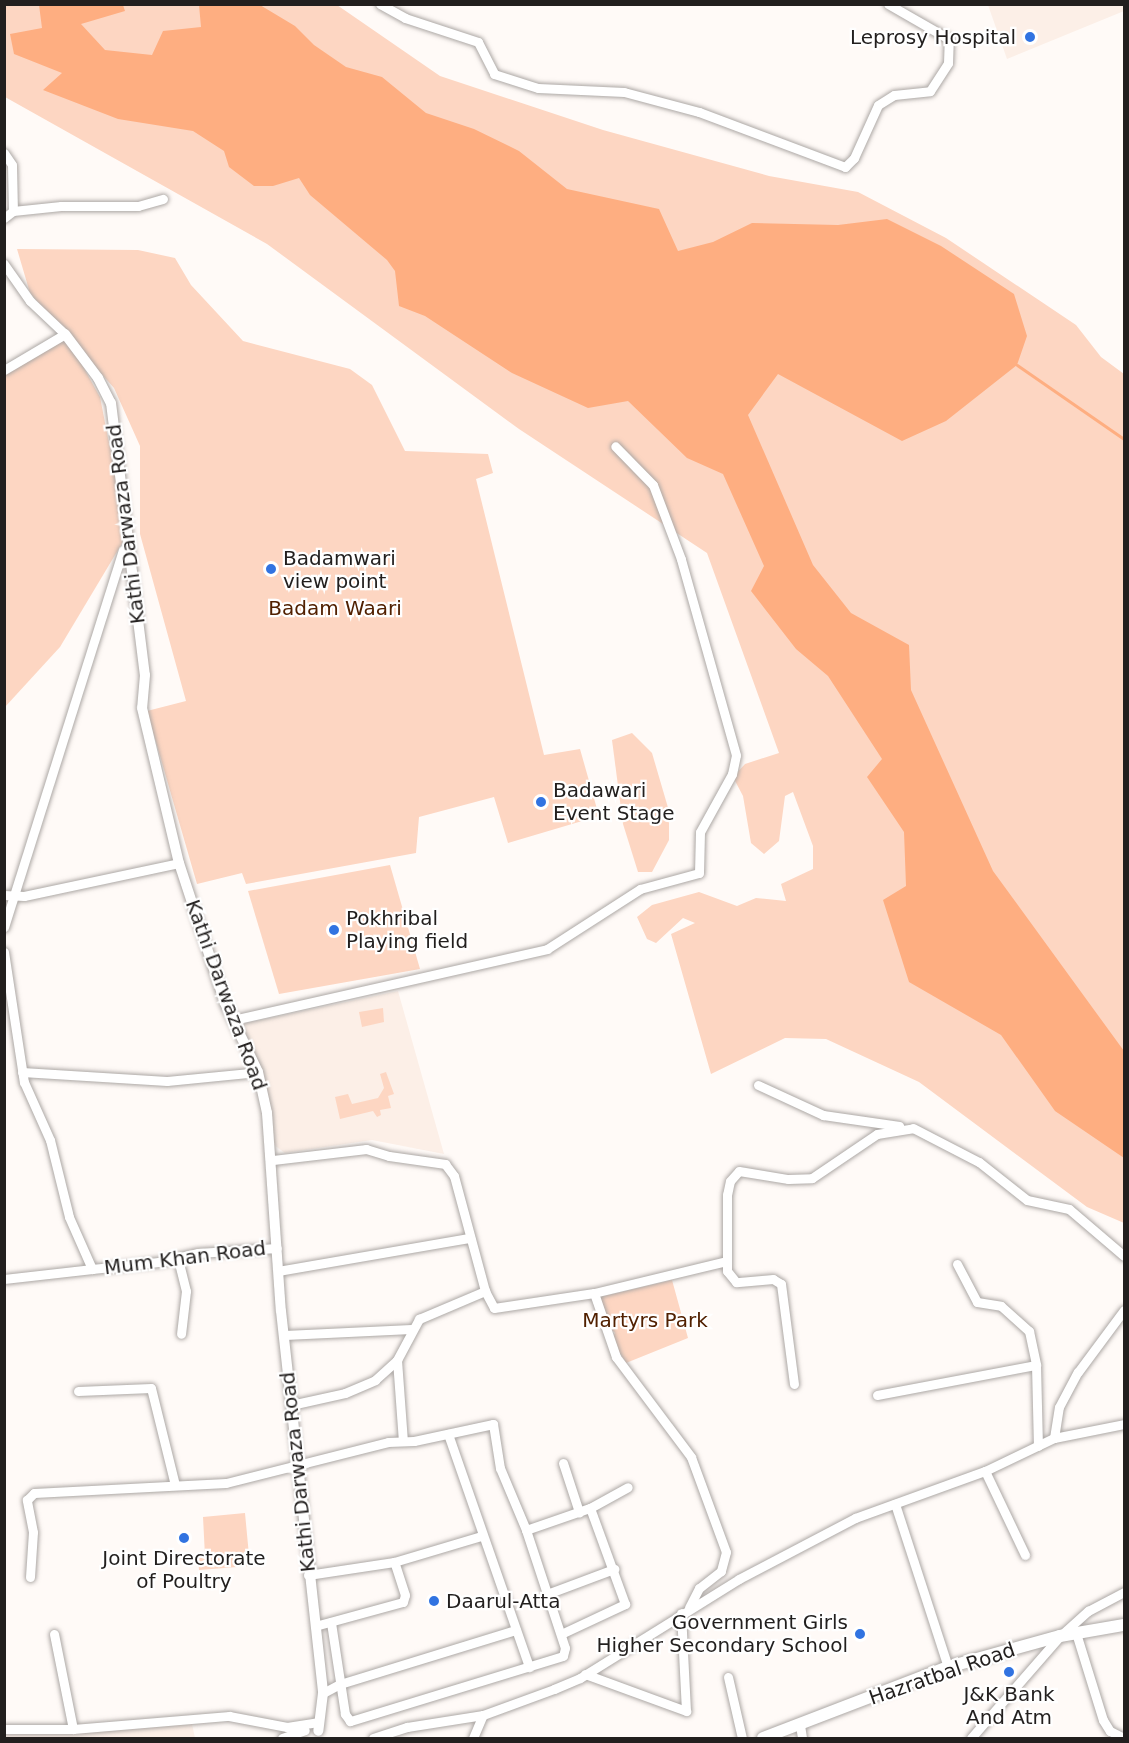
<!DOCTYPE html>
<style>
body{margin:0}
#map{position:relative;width:1129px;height:1743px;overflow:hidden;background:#fffaf7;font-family:"DejaVu Sans",sans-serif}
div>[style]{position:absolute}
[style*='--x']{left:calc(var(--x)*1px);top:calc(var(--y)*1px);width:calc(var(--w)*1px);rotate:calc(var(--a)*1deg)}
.built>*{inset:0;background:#fcefe7}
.green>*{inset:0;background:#fdd6c2}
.water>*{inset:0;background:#feae81}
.stream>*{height:3px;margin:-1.5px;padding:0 1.5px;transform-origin:1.5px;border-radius:1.5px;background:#feae81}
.roads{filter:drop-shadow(0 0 2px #ada8a5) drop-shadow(0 0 2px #ada8a5)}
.minor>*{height:9px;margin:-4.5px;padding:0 4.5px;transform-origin:4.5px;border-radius:4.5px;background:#fff}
.tertiary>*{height:10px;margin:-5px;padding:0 5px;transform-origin:5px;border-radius:5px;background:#fff}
.secondary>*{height:12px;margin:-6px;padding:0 6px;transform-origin:6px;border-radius:6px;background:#fff}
.dots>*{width:16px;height:16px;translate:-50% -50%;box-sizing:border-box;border:3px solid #fff;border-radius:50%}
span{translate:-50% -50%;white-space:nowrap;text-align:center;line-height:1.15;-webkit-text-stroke:4.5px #fff;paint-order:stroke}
.poi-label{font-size:20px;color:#221f1e}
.right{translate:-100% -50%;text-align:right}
.left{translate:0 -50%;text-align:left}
.street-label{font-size:20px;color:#221f1e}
.park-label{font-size:20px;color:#512000}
.frame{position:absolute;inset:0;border:6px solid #221f1e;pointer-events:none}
</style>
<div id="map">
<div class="built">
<i style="clip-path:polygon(1124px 4px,1124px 11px,1007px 59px,988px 5px)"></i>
<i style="clip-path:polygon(398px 991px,444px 1154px,372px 1140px,285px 1153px,274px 1145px,264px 1078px,242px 1024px)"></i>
<i style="clip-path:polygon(192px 1724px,195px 1738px,5px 1738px,4px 1735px)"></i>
</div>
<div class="green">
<i style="clip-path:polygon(5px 5px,337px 5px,440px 76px,603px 130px,769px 176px,858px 192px,946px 238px,1076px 325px,1101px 357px,1124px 374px,1124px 1223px,1087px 1207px,919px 1082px,826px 1039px,785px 1038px,711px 1074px,671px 934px,695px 923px,683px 918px,656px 943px,647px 939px,637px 917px,652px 905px,699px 892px,737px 906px,756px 898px,786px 901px,781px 884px,813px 869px,813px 846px,793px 792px,785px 796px,779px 841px,764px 854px,751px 843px,743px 796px,733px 777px,745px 764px,779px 753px,707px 553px,519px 429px,267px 244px,5px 97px)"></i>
<i style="clip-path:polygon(17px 249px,138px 250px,175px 258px,191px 285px,243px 341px,350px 369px,372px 385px,405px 451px,488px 454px,493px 473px,476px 479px,544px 755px,580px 749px,599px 816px,508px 843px,494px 797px,419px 817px,416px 853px,246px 884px,242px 873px,197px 884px,147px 711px,186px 701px,140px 534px,140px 446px,114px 388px,30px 293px)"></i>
<i style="clip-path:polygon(65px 334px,100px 397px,127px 535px,60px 647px,5px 707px,5px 371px)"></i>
<i style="clip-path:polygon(632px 733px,652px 753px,669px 811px,669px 840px,652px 872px,638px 872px,623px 824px,612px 740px)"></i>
<i style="clip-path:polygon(390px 865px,420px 969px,279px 994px,248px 891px)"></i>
<i style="clip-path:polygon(383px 1008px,384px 1022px,362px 1027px,359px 1012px)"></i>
<i style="clip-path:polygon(386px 1072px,394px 1094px,388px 1096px,391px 1108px,380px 1110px,381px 1115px,377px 1117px,373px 1111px,340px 1119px,335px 1097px,348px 1094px,352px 1104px,378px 1098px,384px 1088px,380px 1074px)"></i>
<i style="clip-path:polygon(672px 1280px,688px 1338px,626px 1363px,611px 1339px,615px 1333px,606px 1324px,600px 1297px)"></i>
<i style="clip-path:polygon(245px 1513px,250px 1566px,199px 1570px,198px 1558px,205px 1556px,203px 1517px)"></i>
</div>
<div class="water">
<i style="clip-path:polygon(39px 5px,123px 5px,125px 11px,81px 24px,105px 50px,152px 55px,163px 31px,201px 27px,199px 5px,260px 5px,295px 26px,314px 45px,346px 67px,382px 77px,426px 113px,474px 129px,519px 151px,567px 189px,659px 209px,678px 251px,713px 242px,752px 223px,838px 225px,887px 219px,941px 246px,1014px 294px,1027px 336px,1017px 365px,946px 421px,902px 441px,778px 374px,748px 415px,813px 565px,851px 613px,909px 645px,911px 690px,993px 871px,1124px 1051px,1124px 1158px,1055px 1111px,1001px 1035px,909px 982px,883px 900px,906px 886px,904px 832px,867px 777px,882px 759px,828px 676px,796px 649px,751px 591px,764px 566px,723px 474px,687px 458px,628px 401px,588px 408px,512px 373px,425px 316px,399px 306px,395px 271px,387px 260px,310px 195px,299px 178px,273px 186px,254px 186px,229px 167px,224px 151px,193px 131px,118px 119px,43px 90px,62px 73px,14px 54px,10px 34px,42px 28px)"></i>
</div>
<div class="stream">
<i style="--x:1017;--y:365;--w:130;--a:34.7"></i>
</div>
<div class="roads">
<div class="minor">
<i style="--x:380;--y:4;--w:29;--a:29"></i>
<i style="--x:405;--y:18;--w:77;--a:18.2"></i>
<i style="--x:478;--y:42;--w:36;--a:63"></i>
<i style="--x:494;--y:74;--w:46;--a:17.7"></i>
<i style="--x:538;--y:88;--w:86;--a:2.7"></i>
<i style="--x:624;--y:92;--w:78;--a:14.9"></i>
<i style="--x:699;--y:112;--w:156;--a:20.6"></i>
<i style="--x:845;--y:167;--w:13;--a:-45"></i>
<i style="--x:854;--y:158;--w:58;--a:-65.6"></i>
<i style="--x:878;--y:105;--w:19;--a:-32"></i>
<i style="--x:894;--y:95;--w:36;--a:-6"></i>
<i style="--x:930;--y:91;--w:33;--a:-57"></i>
<i style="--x:948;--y:63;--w:24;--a:-88"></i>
<i style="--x:949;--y:39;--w:70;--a:-150.2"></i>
<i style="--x:4;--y:153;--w:14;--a:56"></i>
<i style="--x:12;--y:165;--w:46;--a:88.8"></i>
<i style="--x:4;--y:218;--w:11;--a:-38"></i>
<i style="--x:13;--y:211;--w:48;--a:-5.9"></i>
<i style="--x:61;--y:206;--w:77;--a:0"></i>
<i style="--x:138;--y:206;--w:26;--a:-16"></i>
<i style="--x:4;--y:264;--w:45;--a:54.9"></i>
<i style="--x:30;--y:301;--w:48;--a:43.3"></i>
<i style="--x:65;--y:334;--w:71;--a:149.5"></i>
<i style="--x:4;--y:895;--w:20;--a:3"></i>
<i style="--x:24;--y:896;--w:158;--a:-12"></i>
<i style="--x:4;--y:927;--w:395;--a:-72.5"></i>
<i style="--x:4;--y:952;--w:132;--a:81.3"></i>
<i style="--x:24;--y:1082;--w:64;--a:65.9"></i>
<i style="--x:50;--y:1140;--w:79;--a:76.1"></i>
<i style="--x:69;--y:1217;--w:57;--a:66.1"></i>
<i style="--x:92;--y:1269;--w:67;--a:-6"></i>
<i style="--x:159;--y:1262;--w:40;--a:-13"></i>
<i style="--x:198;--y:1253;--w:79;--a:-3.6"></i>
<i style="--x:233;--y:1020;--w:322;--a:-12.7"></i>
<i style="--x:547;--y:949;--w:111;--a:-32.8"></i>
<i style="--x:640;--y:889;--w:61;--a:-15.2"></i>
<i style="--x:699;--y:873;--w:41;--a:-88.6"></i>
<i style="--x:700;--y:832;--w:66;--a:-61.1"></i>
<i style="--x:732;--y:774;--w:19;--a:-78"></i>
<i style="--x:736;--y:755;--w:204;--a:-105.7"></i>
<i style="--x:681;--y:559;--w:79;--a:-110.7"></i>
<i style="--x:653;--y:485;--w:54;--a:-134.3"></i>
<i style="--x:22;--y:1072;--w:145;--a:3.6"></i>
<i style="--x:167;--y:1081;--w:91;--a:-5.6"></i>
<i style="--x:758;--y:1085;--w:72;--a:24.8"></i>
<i style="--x:823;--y:1115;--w:77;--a:8.2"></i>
<i style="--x:273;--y:1160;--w:94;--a:-6.7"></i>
<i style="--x:366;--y:1149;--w:24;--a:17"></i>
<i style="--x:389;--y:1156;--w:57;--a:8.1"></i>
<i style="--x:445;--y:1164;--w:15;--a:53"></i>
<i style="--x:454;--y:1176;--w:119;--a:74.9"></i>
<i style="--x:485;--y:1291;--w:19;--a:62"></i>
<i style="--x:494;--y:1308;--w:101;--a:-8.5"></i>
<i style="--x:594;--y:1293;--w:136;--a:-13.6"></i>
<i style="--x:178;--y:1259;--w:33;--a:76"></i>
<i style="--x:186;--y:1291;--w:43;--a:96.6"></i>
<i style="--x:957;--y:1264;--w:43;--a:62.2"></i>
<i style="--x:977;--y:1302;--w:24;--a:9"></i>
<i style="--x:1001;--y:1306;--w:38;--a:42"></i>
<i style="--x:1029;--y:1331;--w:35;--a:78"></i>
<i style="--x:1036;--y:1365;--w:81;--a:88.6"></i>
<i style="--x:278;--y:1271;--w:195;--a:-9.8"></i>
<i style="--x:4;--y:1279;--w:89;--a:-6.5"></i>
<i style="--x:594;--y:1293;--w:68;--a:71"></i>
<i style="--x:616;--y:1357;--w:125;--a:53.1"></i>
<i style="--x:691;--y:1457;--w:101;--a:69.8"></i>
<i style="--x:726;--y:1552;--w:20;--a:105"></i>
<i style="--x:721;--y:1571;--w:28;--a:142"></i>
<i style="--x:699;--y:1588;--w:22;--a:117"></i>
<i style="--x:284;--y:1335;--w:128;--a:-2.7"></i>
<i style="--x:397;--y:1360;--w:81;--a:85.8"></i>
<i style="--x:794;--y:1384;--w:101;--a:-97.4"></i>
<i style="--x:781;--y:1284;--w:9;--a:-148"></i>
<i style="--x:773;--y:1279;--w:37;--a:175"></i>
<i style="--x:736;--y:1282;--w:14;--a:-129"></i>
<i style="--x:727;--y:1271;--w:76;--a:-90"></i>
<i style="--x:727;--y:1195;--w:14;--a:-78"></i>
<i style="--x:730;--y:1181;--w:13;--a:-48"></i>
<i style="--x:739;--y:1171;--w:50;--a:9.3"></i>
<i style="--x:788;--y:1179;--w:24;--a:-2"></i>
<i style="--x:812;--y:1178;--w:78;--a:-34.1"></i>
<i style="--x:877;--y:1134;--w:36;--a:-9"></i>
<i style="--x:913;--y:1128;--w:74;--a:27.3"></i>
<i style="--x:979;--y:1162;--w:61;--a:38.4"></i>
<i style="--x:1027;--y:1200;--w:43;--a:12.1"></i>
<i style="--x:1069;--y:1209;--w:72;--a:40.5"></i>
<i style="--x:78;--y:1391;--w:73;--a:-2.4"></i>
<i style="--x:151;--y:1388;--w:100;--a:76.1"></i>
<i style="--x:877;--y:1395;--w:162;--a:-10.7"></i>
<i style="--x:291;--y:1405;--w:55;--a:-12.5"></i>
<i style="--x:345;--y:1393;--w:33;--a:-23"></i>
<i style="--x:375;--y:1380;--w:30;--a:-42"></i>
<i style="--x:397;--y:1360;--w:47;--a:-61.8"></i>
<i style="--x:419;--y:1319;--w:72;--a:-23"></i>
<i style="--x:448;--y:1434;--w:247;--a:70.8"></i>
<i style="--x:1054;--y:1438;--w:31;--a:-81"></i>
<i style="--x:1059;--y:1407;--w:40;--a:-62"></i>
<i style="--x:1078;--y:1372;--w:77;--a:-53.4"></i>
<i style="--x:563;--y:1463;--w:52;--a:71.9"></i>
<i style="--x:985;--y:1471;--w:93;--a:64.5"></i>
<i style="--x:895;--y:1504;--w:171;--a:72"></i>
<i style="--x:526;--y:1530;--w:68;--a:-19"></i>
<i style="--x:590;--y:1508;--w:43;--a:-28.9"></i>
<i style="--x:308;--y:1575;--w:87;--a:-8.6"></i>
<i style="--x:394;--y:1562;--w:91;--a:-16.6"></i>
<i style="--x:30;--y:1577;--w:45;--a:-86.2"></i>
<i style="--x:33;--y:1532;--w:33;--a:-101"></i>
<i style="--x:27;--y:1500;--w:10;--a:-45"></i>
<i style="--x:34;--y:1493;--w:192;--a:-3"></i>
<i style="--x:226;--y:1483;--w:167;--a:-14.2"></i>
<i style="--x:388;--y:1442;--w:26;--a:-2"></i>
<i style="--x:414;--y:1441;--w:81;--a:-12.1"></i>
<i style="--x:493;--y:1424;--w:45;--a:81"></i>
<i style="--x:500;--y:1468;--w:67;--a:67.2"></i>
<i style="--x:526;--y:1530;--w:124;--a:71.7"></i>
<i style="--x:565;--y:1648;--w:8;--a:104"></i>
<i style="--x:563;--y:1656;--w:223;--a:163"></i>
<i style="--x:350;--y:1721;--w:9;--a:-126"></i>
<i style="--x:345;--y:1714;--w:93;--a:-98.7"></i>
<i style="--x:547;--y:1594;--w:72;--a:-20.5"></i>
<i style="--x:315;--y:1626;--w:91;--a:-15.3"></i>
<i style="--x:403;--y:1602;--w:7;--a:-74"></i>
<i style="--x:405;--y:1595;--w:35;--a:-108"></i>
<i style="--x:1076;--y:1633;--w:91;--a:72.8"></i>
<i style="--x:1103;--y:1720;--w:13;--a:58"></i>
<i style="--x:1110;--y:1731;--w:16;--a:27"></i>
<i style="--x:54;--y:1634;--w:97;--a:78.7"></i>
<i style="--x:561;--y:1634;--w:71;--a:-25.1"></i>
<i style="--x:625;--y:1604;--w:102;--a:-110"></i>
<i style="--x:585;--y:1674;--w:108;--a:20.1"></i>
<i style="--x:686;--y:1711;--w:98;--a:-92.9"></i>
<i style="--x:728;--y:1677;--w:63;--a:77.1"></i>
<i style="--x:323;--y:1693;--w:19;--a:-28"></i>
<i style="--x:340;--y:1684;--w:184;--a:-17.1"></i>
<i style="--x:800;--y:1725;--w:13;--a:81"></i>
<i style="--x:4;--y:1729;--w:69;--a:0"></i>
<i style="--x:73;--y:1729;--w:157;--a:-4.8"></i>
<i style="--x:229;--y:1716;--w:59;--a:10.7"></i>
<i style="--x:287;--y:1727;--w:31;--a:-9"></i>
<i style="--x:282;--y:1738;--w:24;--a:-19"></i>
<i style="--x:373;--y:1738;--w:36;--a:-18"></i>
<i style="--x:407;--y:1727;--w:77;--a:-9"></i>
<i style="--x:483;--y:1715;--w:76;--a:-20.1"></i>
<i style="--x:554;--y:1689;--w:28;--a:-23"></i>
<i style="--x:580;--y:1678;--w:187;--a:-31.9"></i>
<i style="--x:739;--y:1579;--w:131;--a:-27.7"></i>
<i style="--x:855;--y:1518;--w:138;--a:-19.9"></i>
<i style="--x:985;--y:1471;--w:76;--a:-25.6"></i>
<i style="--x:1054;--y:1438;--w:71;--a:-11.3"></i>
<i style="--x:473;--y:1738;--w:25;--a:-67"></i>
<i style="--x:971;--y:1738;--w:135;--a:-48.9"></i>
<i style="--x:1060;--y:1636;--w:38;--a:-42"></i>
<i style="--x:1088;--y:1611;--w:41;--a:-27.8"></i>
</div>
<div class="tertiary">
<i style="--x:65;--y:334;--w:55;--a:53.1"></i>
<i style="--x:98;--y:378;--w:28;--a:63"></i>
<i style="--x:111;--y:403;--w:274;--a:82.9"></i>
<i style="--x:145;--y:675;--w:33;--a:95"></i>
<i style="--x:142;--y:708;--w:159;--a:76.6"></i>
<i style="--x:179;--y:863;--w:147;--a:71.8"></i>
<i style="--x:225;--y:1003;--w:76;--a:64.4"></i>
<i style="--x:258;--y:1072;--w:42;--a:77.6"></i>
<i style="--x:267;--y:1113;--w:198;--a:86"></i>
<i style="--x:281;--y:1311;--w:384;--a:83.7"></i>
<i style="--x:323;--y:1693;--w:38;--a:97"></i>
</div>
<div class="secondary">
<i style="--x:763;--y:1738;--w:198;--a:-21"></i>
<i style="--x:948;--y:1667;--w:116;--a:-15.5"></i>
<i style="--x:1060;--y:1636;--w:65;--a:-9.8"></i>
</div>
</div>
<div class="dots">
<i style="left:1030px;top:37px;background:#3173e1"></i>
<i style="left:271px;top:569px;background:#3173e1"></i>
<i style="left:541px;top:802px;background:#3173e1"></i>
<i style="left:334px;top:930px;background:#3173e1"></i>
<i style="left:184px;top:1538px;background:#3173e1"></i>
<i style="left:434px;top:1601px;background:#3173e1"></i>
<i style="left:860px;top:1634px;background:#3173e1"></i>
<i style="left:1009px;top:1672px;background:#3173e1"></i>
</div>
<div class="poi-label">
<span class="right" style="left:1016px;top:37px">Leprosy Hospital</span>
<span class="left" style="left:283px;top:570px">Badamwari<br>view point</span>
<span class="left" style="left:553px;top:802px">Badawari<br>Event Stage</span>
<span class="left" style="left:346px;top:930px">Pokhribal<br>Playing field</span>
<span style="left:184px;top:1570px">Joint Directorate<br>of Poultry</span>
<span class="left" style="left:446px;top:1601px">Daarul-Atta</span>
<span class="right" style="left:848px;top:1634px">Government Girls<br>Higher Secondary School</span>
<span style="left:1009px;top:1706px">J&amp;K Bank<br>And Atm</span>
</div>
<div class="street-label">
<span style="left:126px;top:524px;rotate:-97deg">Kathi Darwaza Road</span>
<span style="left:226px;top:995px;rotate:70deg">Kathi Darwaza Road</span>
<span style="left:185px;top:1258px;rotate:-7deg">Mum Khan Road</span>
<span style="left:298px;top:1472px;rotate:-96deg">Kathi Darwaza Road</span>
<span style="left:942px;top:1674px;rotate:-19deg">Hazratbal Road</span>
</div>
<div class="park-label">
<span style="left:335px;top:608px">Badam Waari</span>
<span style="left:645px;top:1320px">Martyrs Park</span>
</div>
<div class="frame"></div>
</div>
